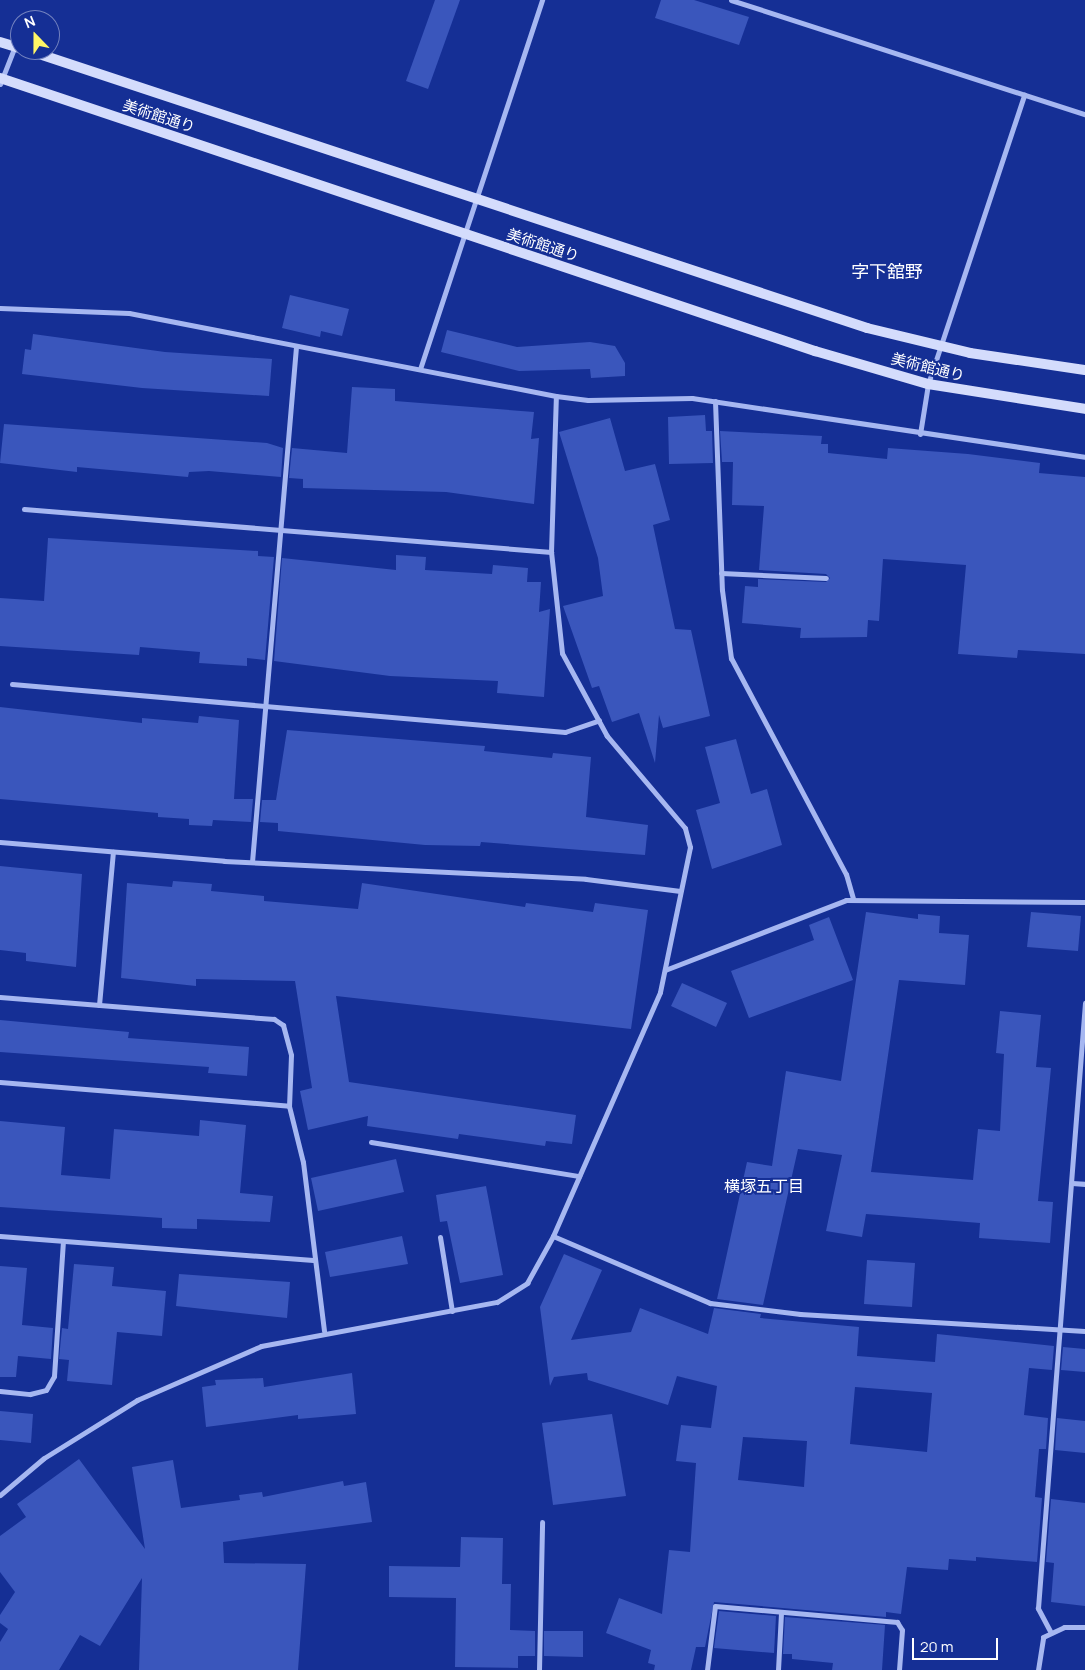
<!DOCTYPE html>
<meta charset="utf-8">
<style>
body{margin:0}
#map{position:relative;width:1085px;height:1670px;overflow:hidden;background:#152f95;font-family:Manrope,"Noto Sans JP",sans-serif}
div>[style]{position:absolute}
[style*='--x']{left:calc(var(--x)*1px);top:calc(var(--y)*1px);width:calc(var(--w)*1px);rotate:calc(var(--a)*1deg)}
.building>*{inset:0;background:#3a56bc}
.street>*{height:5px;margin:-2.5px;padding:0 2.5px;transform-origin:2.5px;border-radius:2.5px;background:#a6b7f1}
.secondary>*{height:10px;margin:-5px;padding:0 5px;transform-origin:5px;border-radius:5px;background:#d4dcfc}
span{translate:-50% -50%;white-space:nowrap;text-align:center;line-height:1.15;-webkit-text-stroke:4px #152f95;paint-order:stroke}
.street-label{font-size:15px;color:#fff}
.neighbourhood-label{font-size:16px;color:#fff}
.quarter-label{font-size:18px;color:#fff}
.north{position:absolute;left:10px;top:10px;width:50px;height:50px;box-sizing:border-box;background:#152f95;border:1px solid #7382bf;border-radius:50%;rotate:338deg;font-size:14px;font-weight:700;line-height:20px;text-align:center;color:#fff}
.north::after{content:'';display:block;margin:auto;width:18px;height:22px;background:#fff666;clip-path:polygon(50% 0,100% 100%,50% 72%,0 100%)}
.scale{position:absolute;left:912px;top:1638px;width:86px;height:22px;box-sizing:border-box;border:2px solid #fff;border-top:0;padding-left:6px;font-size:15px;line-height:18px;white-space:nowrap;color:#fff;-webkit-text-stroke:4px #152f95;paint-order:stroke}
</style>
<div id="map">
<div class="building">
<i style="clip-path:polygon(435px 0,460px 0,428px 89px,406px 81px)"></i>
<i style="clip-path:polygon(661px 0,694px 0,749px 17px,739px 45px,655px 18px)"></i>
<i style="clip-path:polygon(290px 295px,349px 309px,342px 336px,321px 331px,320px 337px,282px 328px)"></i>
<i style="clip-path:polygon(447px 330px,517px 347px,590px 342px,615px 346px,625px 363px,625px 376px,591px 378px,590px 369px,519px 371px,441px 352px)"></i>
<i style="clip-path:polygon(33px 334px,165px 352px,272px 359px,269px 396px,142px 388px,22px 374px,25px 349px,31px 350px)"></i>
<i style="clip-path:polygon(352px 387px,395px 389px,395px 401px,534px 412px,531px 439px,539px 438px,534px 504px,446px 492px,303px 488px,303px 479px,289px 478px,292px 448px,347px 453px)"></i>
<i style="clip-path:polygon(705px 415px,706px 431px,712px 431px,713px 463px,669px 464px,668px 417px)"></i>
<i style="clip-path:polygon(610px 418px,625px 471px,655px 464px,670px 520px,653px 525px,675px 629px,691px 630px,710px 716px,663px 728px,659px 715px,655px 763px,639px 713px,612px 722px,599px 686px,592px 688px,563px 606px,603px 596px,598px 558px,559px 432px)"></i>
<i style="clip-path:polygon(4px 424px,267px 443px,283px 448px,281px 477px,209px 471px,189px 472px,188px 477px,77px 467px,77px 472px,0 463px)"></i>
<i style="clip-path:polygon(720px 431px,822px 436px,821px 444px,828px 444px,828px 453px,887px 459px,888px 448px,968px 454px,1040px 463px,1039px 473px,1085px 477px,1085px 654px,1018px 650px,1017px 658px,958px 654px,966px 565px,883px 559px,879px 621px,868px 620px,867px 637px,800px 638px,801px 628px,742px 623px,745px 586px,758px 587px,758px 579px,826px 582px,830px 578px,826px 574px,759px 570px,764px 506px,732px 505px,733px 462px,722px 462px)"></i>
<i style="clip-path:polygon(48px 538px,258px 551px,258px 556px,274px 557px,265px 660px,247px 658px,247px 666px,199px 663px,200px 652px,140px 647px,139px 655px,0 646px,0 598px,44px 601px)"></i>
<i style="clip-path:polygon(396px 555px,426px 557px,425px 570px,492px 574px,493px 565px,528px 568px,527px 582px,541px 582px,539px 612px,550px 609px,544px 697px,497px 693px,498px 681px,390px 676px,274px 661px,282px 558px,396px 570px)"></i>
<i style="clip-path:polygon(0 707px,142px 723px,142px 718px,198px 723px,199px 716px,239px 720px,234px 799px,253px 799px,251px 822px,213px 820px,212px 826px,189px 825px,189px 819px,158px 817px,158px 813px,0 799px)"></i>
<i style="clip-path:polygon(287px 730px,485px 746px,484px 751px,552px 758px,553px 753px,591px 757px,586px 817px,648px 825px,645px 855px,481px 842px,480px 846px,425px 845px,278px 831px,278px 823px,260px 822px,262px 800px,276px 800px)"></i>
<i style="clip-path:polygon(736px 739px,751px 794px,767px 789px,782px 845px,712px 869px,696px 810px,720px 803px,705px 747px)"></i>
<i style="clip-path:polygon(0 866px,82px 874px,76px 967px,26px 961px,26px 953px,0 950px)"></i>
<i style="clip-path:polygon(173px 881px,212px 884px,211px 891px,264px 896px,264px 901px,358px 909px,362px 883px,525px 907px,526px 903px,593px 912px,595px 903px,648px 910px,631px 1029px,336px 996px,349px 1082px,576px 1115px,572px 1144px,546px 1141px,545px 1146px,459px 1134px,458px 1139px,367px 1126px,368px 1116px,308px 1130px,300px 1091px,312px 1088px,295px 981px,196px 979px,196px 986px,121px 978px,127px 883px,172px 887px)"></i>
<i style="clip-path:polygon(866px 912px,918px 919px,918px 914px,940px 916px,939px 933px,969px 935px,965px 985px,899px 980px,871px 1172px,973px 1180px,978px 1129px,1000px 1131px,1004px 1054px,996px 1053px,1000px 1011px,1041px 1015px,1036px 1067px,1051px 1068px,1038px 1201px,1053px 1202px,1050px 1243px,979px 1238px,980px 1223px,866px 1214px,862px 1237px,826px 1231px,842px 1155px,798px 1149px,763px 1305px,717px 1299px,747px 1162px,772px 1166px,786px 1071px,841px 1081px)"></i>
<i style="clip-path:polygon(1031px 912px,1081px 916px,1078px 951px,1027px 947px)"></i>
<i style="clip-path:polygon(829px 917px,853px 980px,749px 1018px,731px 971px,814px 940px,809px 925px)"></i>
<i style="clip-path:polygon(682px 983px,727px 1003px,716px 1027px,671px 1006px)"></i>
<i style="clip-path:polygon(0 1020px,129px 1032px,128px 1038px,249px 1047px,247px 1076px,208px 1073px,209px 1067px,0 1052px)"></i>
<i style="clip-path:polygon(200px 1120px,246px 1125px,240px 1193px,273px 1196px,270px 1222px,197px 1219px,197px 1229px,162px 1228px,162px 1218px,0 1207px,0 1121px,65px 1127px,61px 1175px,110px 1179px,114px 1129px,199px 1136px)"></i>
<i style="clip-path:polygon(396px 1159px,404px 1192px,318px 1211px,311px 1178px)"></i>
<i style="clip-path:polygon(486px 1186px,503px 1275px,460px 1283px,447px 1221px,440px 1222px,436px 1195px)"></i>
<i style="clip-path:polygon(402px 1236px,408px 1264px,330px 1277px,325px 1252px)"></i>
<i style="clip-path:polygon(evenodd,564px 1254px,602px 1270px,571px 1340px,631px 1332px,640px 1308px,708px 1334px,714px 1308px,761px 1314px,760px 1318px,859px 1327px,857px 1356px,935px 1362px,937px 1334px,1054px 1346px,1052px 1370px,1029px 1368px,1024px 1415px,1048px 1418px,1046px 1449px,1039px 1449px,1035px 1497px,1042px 1498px,1037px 1562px,976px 1557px,976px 1561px,949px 1559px,948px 1570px,907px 1567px,901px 1614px,886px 1612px,886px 1617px,714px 1602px,705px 1647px,696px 1647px,691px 1670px,654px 1670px,655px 1665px,648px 1663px,651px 1650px,606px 1633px,619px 1598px,662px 1614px,669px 1550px,690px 1552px,696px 1463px,676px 1461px,681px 1425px,711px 1428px,717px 1386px,677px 1376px,668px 1405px,588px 1380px,587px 1373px,554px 1377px,550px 1386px,540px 1307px,564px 1254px,855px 1387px,932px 1393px,927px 1452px,850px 1444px,855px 1387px,564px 1254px,743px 1437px,807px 1441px,804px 1487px,738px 1480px,743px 1437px)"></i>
<i style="clip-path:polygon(867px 1260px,915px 1263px,912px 1307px,864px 1304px)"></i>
<i style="clip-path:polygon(74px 1264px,114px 1267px,112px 1286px,166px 1291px,162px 1336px,117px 1332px,112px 1385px,67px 1381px,69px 1360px,59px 1359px,62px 1328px,68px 1329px)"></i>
<i style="clip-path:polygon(0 1266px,27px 1268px,22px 1325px,53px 1328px,51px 1359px,18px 1356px,16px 1377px,0 1377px)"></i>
<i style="clip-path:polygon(179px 1274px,290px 1282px,287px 1318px,176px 1306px)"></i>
<i style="clip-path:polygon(1063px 1347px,1085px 1349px,1085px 1372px,1061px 1370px)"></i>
<i style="clip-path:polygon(352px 1373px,356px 1414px,298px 1419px,298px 1415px,206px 1427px,202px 1387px,216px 1385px,215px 1380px,263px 1378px,264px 1387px)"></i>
<i style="clip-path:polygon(0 1411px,33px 1414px,31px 1443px,0 1440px)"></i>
<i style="clip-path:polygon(612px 1414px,626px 1496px,553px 1505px,542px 1423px)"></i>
<i style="clip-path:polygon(1057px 1418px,1085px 1421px,1085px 1453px,1055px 1450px)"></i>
<i style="clip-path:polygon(79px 1459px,145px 1549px,132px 1467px,173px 1460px,181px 1508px,240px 1500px,239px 1495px,262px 1492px,263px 1497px,343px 1481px,344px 1486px,366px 1482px,372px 1522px,223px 1542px,224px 1563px,306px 1564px,298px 1670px,139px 1670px,142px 1578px,100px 1646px,80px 1635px,59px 1670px,0 1670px,0 1642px,8px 1629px,0 1623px,0 1615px,15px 1592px,0 1572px,0 1536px,26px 1517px,17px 1504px)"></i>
<i style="clip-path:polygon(1051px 1499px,1085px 1503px,1085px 1606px,1051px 1602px,1054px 1563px,1046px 1562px)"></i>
<i style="clip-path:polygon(461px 1537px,503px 1538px,502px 1584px,511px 1584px,510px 1630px,535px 1631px,535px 1656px,518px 1656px,518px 1668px,455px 1667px,456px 1598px,389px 1597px,389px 1566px,460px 1567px)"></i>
<i style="clip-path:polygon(719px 1611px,776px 1616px,774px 1653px,714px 1648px)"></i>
<i style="clip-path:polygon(785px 1617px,885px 1625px,882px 1670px,832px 1670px,833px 1663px,792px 1659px,792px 1654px,783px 1654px)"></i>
<i style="clip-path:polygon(544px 1631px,583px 1631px,583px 1657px,544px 1656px)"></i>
</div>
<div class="street">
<i style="--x:731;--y:0;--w:372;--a:17.9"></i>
<i style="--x:0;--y:84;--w:41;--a:-68.5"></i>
<i style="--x:0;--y:308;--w:129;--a:2.2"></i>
<i style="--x:129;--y:313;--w:435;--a:11"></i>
<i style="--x:556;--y:396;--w:32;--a:7"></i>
<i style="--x:588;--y:400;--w:104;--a:-1.1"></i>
<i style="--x:692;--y:398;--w:397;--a:8.5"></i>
<i style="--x:420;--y:369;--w:389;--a:-71.7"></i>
<i style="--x:715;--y:401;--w:189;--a:87.9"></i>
<i style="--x:722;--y:590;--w:69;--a:82.5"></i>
<i style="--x:731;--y:658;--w:245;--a:62"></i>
<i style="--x:846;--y:874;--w:26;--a:74"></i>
<i style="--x:920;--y:434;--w:51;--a:-80.9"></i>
<i style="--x:928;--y:384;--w:305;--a:-71.6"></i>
<i style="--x:24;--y:509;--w:529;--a:4.66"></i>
<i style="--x:721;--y:573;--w:105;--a:2.7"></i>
<i style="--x:12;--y:684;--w:555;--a:4.96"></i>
<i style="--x:565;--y:732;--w:36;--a:-19"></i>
<i style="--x:0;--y:842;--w:225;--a:4.8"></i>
<i style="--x:224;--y:861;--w:362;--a:2.8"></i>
<i style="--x:586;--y:879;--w:95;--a:7.3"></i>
<i style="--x:252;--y:862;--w:517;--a:-85.12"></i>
<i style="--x:665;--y:970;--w:194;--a:-21.1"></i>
<i style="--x:846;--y:900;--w:239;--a:0.5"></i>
<i style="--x:0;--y:997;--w:275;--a:4.6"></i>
<i style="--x:274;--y:1019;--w:11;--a:34"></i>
<i style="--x:283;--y:1025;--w:31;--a:75"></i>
<i style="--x:291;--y:1055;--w:51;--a:92.2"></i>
<i style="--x:289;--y:1106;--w:58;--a:76"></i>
<i style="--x:303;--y:1162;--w:170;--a:82.9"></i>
<i style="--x:99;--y:1005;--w:154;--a:-84.8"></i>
<i style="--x:0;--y:1082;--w:290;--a:4.7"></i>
<i style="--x:371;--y:1142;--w:211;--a:9.3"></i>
<i style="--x:1072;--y:1183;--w:13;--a:4"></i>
<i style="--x:0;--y:1236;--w:314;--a:4.4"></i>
<i style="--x:553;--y:1236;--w:171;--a:23.1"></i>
<i style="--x:710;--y:1303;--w:91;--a:7"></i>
<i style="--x:800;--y:1314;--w:286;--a:3.4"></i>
<i style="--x:440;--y:1237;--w:75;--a:80.8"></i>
<i style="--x:0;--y:1391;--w:30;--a:6"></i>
<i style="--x:30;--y:1394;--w:16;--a:-14"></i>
<i style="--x:46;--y:1390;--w:16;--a:-60"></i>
<i style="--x:54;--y:1376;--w:135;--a:-86.2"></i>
<i style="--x:0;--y:1495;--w:57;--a:-40.1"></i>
<i style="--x:44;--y:1458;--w:110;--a:-31.9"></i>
<i style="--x:137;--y:1400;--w:135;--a:-23.5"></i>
<i style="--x:261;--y:1346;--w:240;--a:-10.6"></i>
<i style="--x:497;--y:1302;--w:36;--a:-32"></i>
<i style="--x:527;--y:1283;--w:54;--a:-61"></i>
<i style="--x:553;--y:1236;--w:266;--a:-66.3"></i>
<i style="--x:660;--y:992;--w:148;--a:-78.3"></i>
<i style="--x:690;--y:847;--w:20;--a:-105"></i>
<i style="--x:685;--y:828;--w:121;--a:-130.3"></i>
<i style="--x:607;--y:736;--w:94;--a:-118.5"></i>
<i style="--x:562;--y:653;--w:102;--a:-96.2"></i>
<i style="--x:551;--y:552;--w:156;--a:-88.2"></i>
<i style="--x:1050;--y:1631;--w:26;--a:-118"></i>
<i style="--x:1038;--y:1608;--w:607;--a:-85.56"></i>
<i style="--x:539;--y:1670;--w:148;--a:-88.8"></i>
<i style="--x:707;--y:1670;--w:64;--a:-82.9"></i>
<i style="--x:715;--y:1606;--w:183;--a:5"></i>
<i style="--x:897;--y:1622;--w:9;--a:58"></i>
<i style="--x:902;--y:1630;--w:40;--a:94.3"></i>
<i style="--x:778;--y:1670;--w:58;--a:-87"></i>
<i style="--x:1038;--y:1670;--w:33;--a:-81"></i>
<i style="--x:1043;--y:1637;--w:23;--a:-25"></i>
<i style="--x:1064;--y:1627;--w:21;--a:0"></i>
</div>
<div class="secondary">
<i style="--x:0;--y:42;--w:21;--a:17"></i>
<i style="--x:27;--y:50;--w:885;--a:18.31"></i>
<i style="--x:867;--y:328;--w:106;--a:13.6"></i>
<i style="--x:970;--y:353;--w:116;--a:8.4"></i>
<i style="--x:0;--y:78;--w:860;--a:18.52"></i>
<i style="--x:815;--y:351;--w:118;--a:16.3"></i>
<i style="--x:928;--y:384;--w:159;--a:9"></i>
</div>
<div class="street-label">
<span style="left:159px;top:116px;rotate:18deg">美術館通り</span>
<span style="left:543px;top:245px;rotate:18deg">美術館通り</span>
<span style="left:928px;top:367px;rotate:14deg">美術館通り</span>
</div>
<div class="neighbourhood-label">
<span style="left:764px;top:1186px">横塚五丁目</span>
</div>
<div class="quarter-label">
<span style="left:887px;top:271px">字下舘野</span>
</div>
<div class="north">N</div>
<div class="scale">20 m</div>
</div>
